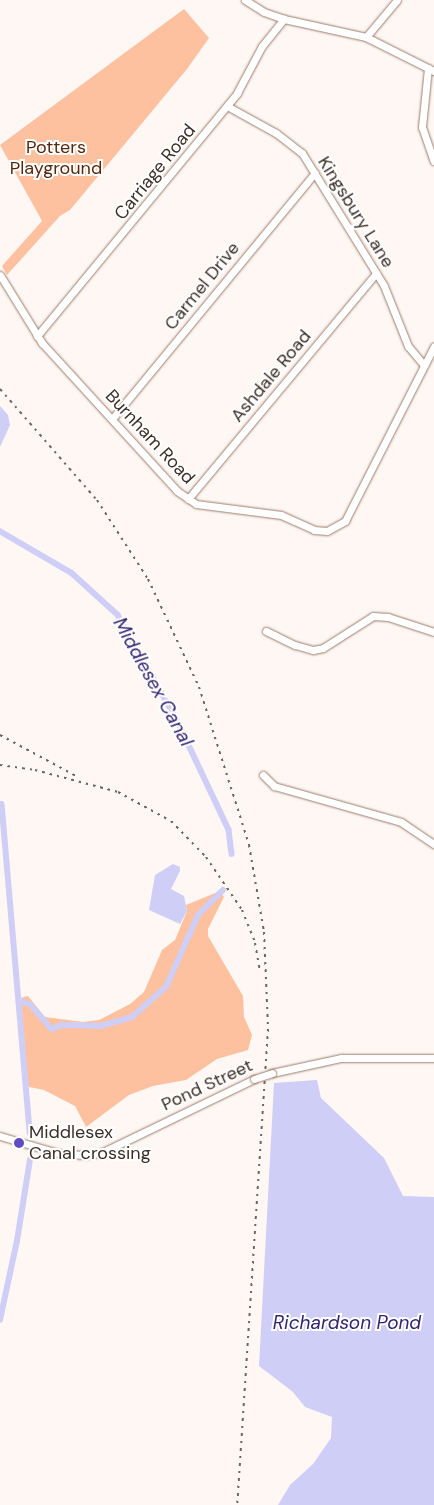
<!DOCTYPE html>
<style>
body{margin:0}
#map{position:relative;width:434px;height:1505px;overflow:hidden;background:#fef7f3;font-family:"DM Sans",sans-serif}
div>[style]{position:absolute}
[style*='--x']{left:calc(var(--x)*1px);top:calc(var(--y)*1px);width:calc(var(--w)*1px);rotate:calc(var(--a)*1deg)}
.green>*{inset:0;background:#fec1a0}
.water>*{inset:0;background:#cfcef6}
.canal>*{height:5.5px;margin:-2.75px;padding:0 2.75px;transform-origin:2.75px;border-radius:2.75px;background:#cfcef6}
.roads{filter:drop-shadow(0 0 1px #9b7c6b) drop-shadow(0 0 1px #9b7c6b)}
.minor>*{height:7px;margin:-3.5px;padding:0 3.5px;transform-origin:3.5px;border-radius:3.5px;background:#fff}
.rail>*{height:2px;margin-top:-1px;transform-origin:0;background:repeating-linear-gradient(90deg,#6f645e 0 2.5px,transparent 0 7.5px)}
.bridges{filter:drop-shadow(0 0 1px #9b7c6b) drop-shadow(0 0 1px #9b7c6b)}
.minor-bridge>*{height:7px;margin:-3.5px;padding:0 3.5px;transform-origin:3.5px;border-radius:3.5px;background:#fff}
.dots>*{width:14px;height:14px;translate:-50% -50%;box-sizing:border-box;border:2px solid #fff;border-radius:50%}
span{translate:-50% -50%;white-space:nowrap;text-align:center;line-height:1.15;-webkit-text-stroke:4px #fff;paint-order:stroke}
.park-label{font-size:18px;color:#53280d}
.street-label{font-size:18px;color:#3b2e27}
.poi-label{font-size:18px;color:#3b2e27}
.left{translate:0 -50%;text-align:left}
.water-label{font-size:19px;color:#33246f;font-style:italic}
</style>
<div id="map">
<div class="green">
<i style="clip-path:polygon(184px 9px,209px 38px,187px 69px,70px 210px,60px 216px,7px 275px,2px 266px,42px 221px,0 145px)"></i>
<i style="clip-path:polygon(220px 891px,224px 897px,208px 929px,208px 936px,243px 996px,244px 1017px,252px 1035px,248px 1050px,217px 1059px,186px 1080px,153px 1086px,129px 1095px,86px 1127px,75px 1106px,44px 1090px,29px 1087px,22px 1071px,16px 999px,28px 996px,45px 1017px,83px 1022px,99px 1020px,130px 1004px,144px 992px,162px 950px,175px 940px,187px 911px,186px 905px)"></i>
</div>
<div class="water">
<i style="clip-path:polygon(0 406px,8px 415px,10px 425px,0 447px)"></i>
<i style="clip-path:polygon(173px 864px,180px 867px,180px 871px,171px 889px,184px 896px,187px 911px,180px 924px,149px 910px,155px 875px)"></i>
<i style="clip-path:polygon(317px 1080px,321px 1098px,384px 1158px,403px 1196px,434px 1197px,434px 1505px,278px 1505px,290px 1485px,313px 1464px,331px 1438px,332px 1417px,305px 1407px,293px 1392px,259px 1366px,274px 1083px)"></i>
</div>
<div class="canal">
<i style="--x:0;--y:531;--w:83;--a:30.3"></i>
<i style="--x:72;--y:573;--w:62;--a:42.4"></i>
<i style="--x:118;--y:615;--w:123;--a:60.7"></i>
<i style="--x:178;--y:722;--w:119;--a:64.7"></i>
<i style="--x:229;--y:830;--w:24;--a:83"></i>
<i style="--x:2;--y:804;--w:330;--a:85.1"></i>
<i style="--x:19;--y:1000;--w:13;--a:23"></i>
<i style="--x:31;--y:1005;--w:32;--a:49"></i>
<i style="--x:52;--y:1029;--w:11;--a:-22"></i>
<i style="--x:62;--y:1025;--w:39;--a:1"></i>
<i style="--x:101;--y:1026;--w:32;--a:-16"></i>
<i style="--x:132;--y:1017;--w:45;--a:-41.4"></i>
<i style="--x:166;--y:987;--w:79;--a:-66"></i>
<i style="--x:198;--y:915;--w:35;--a:-45"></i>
<i style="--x:0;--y:1320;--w:81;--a:-77.9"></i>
<i style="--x:17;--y:1241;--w:82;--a:-80.9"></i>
</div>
<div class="roads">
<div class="minor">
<i style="--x:245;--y:0;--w:22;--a:32"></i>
<i style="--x:264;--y:12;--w:21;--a:19"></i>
<i style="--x:284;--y:19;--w:84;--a:12.4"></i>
<i style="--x:366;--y:37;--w:76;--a:26.6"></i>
<i style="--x:366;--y:37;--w:48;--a:-50"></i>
<i style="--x:428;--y:68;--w:59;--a:95.8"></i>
<i style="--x:422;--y:127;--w:36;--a:71"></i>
<i style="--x:227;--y:106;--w:56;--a:28.9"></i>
<i style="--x:276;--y:133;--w:33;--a:38"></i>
<i style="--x:302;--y:153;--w:156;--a:58.3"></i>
<i style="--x:384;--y:286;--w:65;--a:68.2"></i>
<i style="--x:408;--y:346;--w:25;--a:50"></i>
<i style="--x:0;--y:275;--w:80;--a:58.3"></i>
<i style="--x:42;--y:343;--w:200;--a:47.6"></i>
<i style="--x:177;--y:491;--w:23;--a:34"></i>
<i style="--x:196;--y:504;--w:86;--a:7.4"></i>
<i style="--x:281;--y:515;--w:36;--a:24"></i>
<i style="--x:314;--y:530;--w:13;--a:4"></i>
<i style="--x:327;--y:531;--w:21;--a:-29"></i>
<i style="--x:345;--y:521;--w:196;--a:-63"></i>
<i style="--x:37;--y:336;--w:315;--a:-50.5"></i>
<i style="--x:237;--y:93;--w:53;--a:-62"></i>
<i style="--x:262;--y:46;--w:35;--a:-51"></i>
<i style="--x:112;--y:419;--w:319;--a:-50.5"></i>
<i style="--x:188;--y:499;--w:294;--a:-50.2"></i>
<i style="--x:266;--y:631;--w:32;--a:26"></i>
<i style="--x:295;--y:645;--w:19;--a:16"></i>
<i style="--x:313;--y:650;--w:10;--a:-11"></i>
<i style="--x:323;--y:648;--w:59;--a:-32.6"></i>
<i style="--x:373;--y:616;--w:15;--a:4"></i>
<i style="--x:388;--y:617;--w:48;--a:18.1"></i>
<i style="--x:263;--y:775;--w:16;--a:45"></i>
<i style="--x:274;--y:786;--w:132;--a:15.8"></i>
<i style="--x:401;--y:822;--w:40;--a:34"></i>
<i style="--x:272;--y:1073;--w:71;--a:-12.3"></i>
<i style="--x:341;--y:1058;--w:93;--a:0"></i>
<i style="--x:0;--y:1136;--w:64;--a:16.4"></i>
<i style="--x:61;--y:1154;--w:27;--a:2"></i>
<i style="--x:88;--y:1155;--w:15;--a:-11"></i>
<i style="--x:103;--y:1152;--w:168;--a:-25.8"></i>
</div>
</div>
<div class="rail">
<i style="--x:0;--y:389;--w:147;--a:48.9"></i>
<i style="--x:97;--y:500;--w:94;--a:57.2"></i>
<i style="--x:148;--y:579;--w:119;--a:64.7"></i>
<i style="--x:199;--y:687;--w:166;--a:72.4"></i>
<i style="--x:249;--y:845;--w:88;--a:80.2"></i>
<i style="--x:264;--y:932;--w:97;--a:87.6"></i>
<i style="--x:268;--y:1029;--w:477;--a:93.7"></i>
<i style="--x:0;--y:735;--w:86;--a:28.3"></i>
<i style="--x:0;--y:765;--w:35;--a:8"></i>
<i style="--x:35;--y:770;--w:86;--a:14.8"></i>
<i style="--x:118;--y:792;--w:60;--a:28.7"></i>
<i style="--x:171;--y:821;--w:50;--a:45.8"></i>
<i style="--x:206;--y:857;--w:64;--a:55.8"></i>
<i style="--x:242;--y:910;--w:35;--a:68"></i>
<i style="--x:255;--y:943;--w:29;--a:80"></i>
</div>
<div class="bridges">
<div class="minor-bridge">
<i style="--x:254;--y:1079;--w:19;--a:-18"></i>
</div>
</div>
<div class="dots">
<i style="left:19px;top:1143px;background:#614ac2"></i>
</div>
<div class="park-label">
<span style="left:56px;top:158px">Potters<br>Playground</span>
</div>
<div class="street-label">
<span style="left:155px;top:172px;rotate:-51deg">Carriage Road</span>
<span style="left:356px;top:212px;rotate:58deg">Kingsbury Lane</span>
<span style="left:202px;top:286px;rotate:-51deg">Carmel Drive</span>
<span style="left:271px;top:376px;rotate:-50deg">Ashdale Road</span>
<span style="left:150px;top:437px;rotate:47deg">Burnham Road</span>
<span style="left:207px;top:1085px;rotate:-25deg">Pond Street</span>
</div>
<div class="poi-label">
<span class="left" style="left:29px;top:1143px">Middlesex<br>Canal crossing</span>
</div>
<div class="water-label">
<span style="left:153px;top:682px;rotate:61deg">Middlesex Canal</span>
<span style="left:347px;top:1323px">Richardson Pond</span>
</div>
</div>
